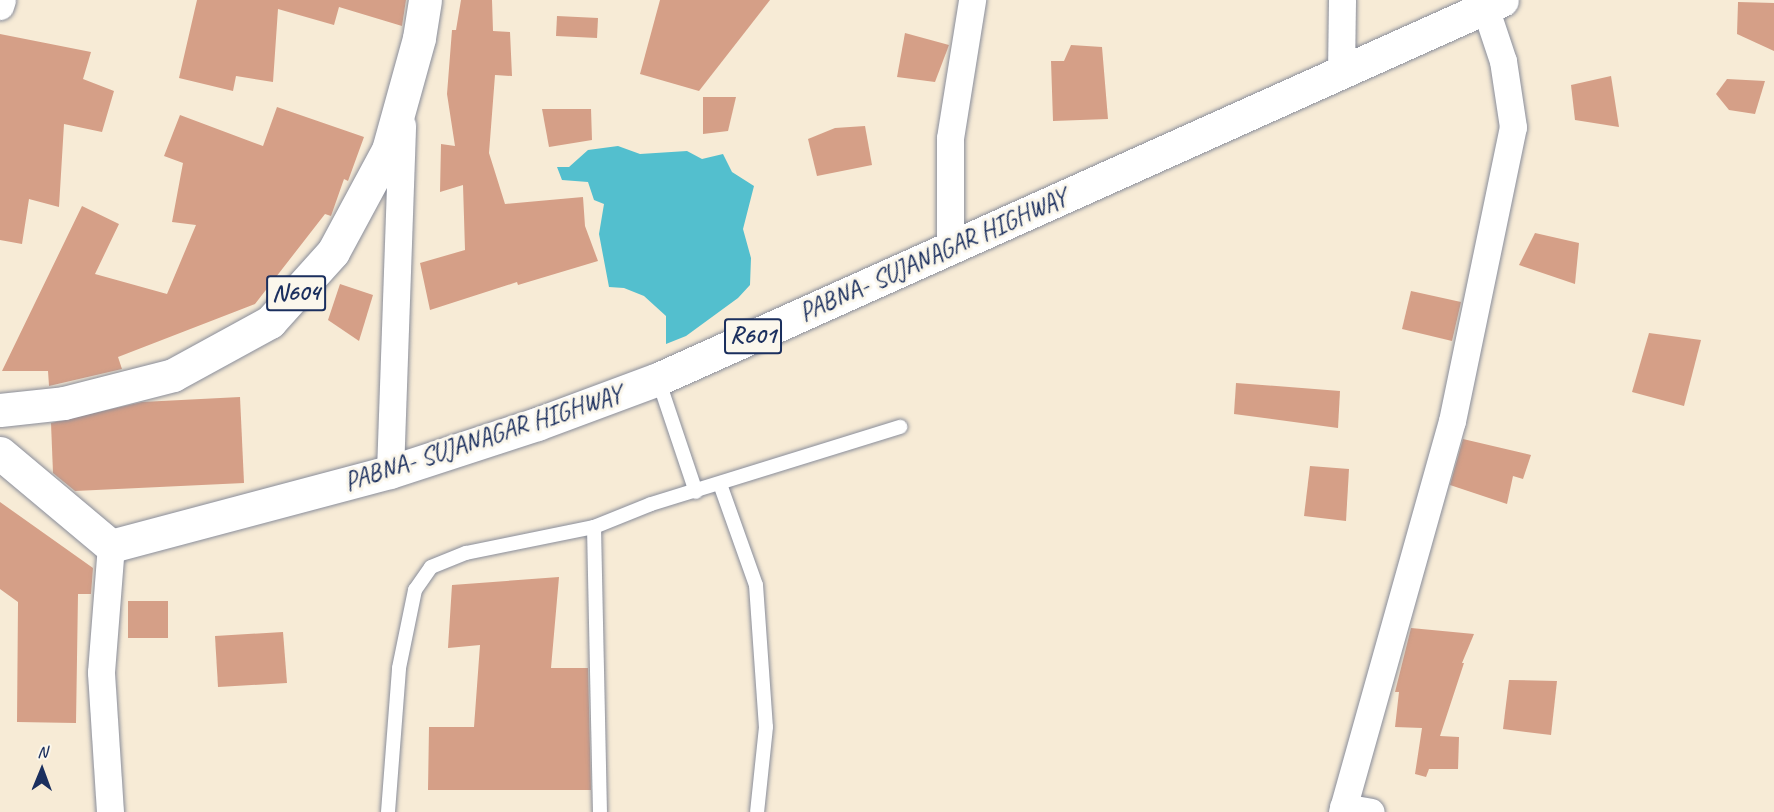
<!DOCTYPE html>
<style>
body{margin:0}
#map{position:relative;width:1774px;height:812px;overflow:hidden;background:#f7ebd6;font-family:Caveat,sans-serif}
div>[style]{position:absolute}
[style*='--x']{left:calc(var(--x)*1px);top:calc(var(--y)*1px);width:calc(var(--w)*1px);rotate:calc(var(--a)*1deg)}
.water>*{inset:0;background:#53bfce}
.building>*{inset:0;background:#d59f87}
.roads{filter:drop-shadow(0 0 2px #898d9a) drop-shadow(0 0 2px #898d9a)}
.lane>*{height:14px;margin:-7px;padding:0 7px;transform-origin:7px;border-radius:7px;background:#fff}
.street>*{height:27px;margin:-13.5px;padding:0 13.5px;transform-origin:13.5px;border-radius:13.5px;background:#fff}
.primary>*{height:33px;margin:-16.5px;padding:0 16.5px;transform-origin:16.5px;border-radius:16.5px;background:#fff}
.highway>*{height:33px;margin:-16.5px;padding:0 16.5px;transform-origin:16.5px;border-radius:16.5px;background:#fff}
span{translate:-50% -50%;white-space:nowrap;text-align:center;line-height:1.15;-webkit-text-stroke:6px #fbf7ec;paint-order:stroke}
.shield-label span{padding:2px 4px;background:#fbf7ec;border:2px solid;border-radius:4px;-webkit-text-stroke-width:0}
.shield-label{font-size:24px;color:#1b2f5e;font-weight:700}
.street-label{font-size:26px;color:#1b2f5e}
.north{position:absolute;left:12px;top:740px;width:60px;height:60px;-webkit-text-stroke:4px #fbf7ec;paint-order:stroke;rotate:1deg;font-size:16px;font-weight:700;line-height:24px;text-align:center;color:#1b2f5e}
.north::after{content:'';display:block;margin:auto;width:21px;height:27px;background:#1b2f5e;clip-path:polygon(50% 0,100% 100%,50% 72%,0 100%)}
</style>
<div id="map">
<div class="water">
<i style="clip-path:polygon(618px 146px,640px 154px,687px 151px,702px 159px,723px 154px,732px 172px,754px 186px,743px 229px,751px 258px,750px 285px,738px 298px,686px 336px,666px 344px,666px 316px,644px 296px,624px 288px,609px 287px,599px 234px,604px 204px,594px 200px,588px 182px,562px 180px,557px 167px,569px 167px,588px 150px)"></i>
</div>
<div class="building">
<i style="clip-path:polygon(197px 0,406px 0,402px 26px,339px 7px,334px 25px,278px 9px,273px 82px,236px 76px,233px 91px,179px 78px)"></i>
<i style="clip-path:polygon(461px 0,492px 0,493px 31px,510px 32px,512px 76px,495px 75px,489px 153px,505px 204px,583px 197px,585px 226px,598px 261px,518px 285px,517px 282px,430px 310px,420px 263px,465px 250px,463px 185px,440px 192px,441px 144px,455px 146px,447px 94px,452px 30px,456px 30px)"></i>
<i style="clip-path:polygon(660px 0,770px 0,699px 91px,640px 74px)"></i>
<i style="clip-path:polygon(1738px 2px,1774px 3px,1774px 51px,1737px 34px)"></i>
<i style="clip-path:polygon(557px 16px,598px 18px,597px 38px,556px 36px)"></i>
<i style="clip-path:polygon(905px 33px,949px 45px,935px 82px,897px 77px)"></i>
<i style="clip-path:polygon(0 34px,91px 52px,83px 79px,114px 91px,102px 132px,64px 124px,59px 207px,29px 199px,22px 244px,0 240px)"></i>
<i style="clip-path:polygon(1071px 45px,1102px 47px,1108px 119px,1053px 121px,1051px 61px,1064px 61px)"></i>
<i style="clip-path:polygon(1611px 76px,1619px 127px,1575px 120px,1571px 85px)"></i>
<i style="clip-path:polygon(1727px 79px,1765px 81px,1755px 114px,1729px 110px,1716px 94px)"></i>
<i style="clip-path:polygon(703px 97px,736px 97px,728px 131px,703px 134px)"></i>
<i style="clip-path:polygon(277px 107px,364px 137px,348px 181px,344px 179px,331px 216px,325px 214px,255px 304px,118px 357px,122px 369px,49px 386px,48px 371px,2px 371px,82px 206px,119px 224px,95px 274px,167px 294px,196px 225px,172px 222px,183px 163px,164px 156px,180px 115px,263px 146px)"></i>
<i style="clip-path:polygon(542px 109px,591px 109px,592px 140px,549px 147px)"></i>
<i style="clip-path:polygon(865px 126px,872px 165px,817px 176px,808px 139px,835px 128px)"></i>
<i style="clip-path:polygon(1535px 233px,1579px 243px,1575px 284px,1519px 265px)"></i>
<i style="clip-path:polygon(340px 284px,373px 295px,359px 341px,328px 320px)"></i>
<i style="clip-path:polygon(1411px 291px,1461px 302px,1452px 341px,1402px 329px)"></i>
<i style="clip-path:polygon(1649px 333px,1701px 340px,1684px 406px,1632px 392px)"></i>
<i style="clip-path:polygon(1236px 383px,1340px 391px,1338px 428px,1234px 414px)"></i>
<i style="clip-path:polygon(240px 397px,244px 483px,75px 491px,53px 473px,51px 423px,142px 402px)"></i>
<i style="clip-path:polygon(1463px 439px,1531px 455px,1523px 479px,1513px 476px,1507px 504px,1450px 485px)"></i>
<i style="clip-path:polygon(1310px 466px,1349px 469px,1346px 521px,1304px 516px)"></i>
<i style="clip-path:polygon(0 502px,93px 568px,91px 594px,78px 594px,76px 723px,17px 722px,18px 602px,0 589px)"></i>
<i style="clip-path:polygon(559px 577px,551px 668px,588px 668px,591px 790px,428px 790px,429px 727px,474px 727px,480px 645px,448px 648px,452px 585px)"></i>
<i style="clip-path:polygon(128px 601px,168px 601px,168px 638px,128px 638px)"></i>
<i style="clip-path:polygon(1411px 628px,1474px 634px,1462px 663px,1464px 663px,1440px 736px,1459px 737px,1458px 769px,1429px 769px,1426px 777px,1415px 774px,1422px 728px,1395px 727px,1399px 692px,1395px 692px)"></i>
<i style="clip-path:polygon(283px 632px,287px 683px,218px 687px,215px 636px)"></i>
<i style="clip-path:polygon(1509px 680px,1557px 681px,1551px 735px,1503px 729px)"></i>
</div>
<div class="roads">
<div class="lane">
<i style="--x:658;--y:379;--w:119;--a:71.4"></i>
<i style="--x:720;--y:484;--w:107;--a:70.4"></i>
<i style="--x:756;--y:585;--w:142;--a:86"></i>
<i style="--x:766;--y:727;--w:85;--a:96"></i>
<i style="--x:594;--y:527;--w:285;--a:88.8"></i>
<i style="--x:388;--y:812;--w:144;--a:-85.6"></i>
<i style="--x:399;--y:668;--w:80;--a:-78.4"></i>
<i style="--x:415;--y:590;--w:28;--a:-55"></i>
<i style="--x:431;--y:567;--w:38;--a:-22"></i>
<i style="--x:466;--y:553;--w:131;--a:-11.5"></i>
<i style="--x:594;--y:527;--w:61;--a:-22"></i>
<i style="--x:651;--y:504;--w:261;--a:-17.2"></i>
</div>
<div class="street">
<i style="--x:0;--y:6;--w:6;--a:-72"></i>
<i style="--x:1341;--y:72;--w:72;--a:-89.2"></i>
<i style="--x:950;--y:247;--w:109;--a:-90"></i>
<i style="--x:950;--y:138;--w:140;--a:-80.9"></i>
<i style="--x:390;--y:472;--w:347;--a:-88"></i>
<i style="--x:1343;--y:807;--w:28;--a:10"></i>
<i style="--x:110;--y:812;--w:140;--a:-93.7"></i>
<i style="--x:101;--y:672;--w:126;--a:-85.5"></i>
<i style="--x:1342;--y:812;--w:406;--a:-74.3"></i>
<i style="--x:1452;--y:421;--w:300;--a:-78.3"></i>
<i style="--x:1513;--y:127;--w:67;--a:-98.6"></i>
<i style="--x:1503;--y:61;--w:57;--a:-108.4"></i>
</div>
<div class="primary">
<i style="--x:0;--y:453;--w:145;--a:40"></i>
<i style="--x:111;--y:546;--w:289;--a:-14.9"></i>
<i style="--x:390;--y:472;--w:155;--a:-18.1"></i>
<i style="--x:537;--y:424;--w:129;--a:-20.4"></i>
<i style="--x:658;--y:379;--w:925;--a:-24.18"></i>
</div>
<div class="highway">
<i style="--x:0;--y:410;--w:64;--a:-6.2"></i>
<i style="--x:64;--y:403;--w:113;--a:-14.4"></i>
<i style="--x:173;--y:375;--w:111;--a:-28.7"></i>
<i style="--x:270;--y:322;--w:94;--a:-48"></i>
<i style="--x:333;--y:252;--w:116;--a:-61.7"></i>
<i style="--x:388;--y:150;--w:116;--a:-74.5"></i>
<i style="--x:419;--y:38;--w:38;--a:-81"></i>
</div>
</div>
<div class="shield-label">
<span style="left:296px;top:293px">N604</span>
<span style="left:753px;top:336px">R601</span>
</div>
<div class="street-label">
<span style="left:933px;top:255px;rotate:-24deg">PABNA- SUJANAGAR HIGHWAY</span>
<span style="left:483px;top:438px;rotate:-18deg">PABNA- SUJANAGAR HIGHWAY</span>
</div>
<div class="north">N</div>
</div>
